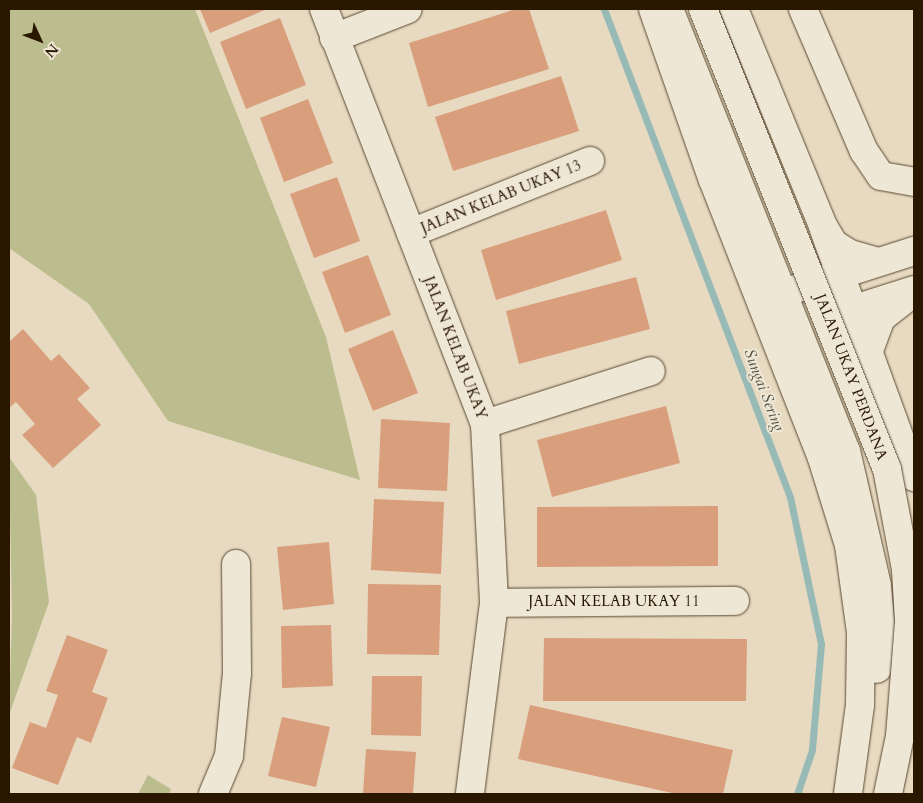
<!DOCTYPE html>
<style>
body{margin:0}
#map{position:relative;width:923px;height:803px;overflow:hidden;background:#e7dac0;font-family:Cardo,serif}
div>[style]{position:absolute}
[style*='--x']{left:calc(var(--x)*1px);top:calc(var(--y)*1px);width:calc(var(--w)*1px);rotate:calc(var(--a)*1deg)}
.green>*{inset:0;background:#bcbd8e}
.stream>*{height:7px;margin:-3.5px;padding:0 3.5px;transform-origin:3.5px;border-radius:3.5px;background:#97bab6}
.building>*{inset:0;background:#d99e7c}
.roads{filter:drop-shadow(0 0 1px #594830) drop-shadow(0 0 1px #594830)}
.minor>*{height:28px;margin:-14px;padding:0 14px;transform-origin:14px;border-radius:14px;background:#efe7d6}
.bridges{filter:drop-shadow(0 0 1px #594830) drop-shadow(0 0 1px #594830)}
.minor-bridge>*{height:28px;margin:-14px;padding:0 14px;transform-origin:14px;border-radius:14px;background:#efe7d6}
span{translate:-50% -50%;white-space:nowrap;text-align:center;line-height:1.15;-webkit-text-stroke:4px #efe7d6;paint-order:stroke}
.street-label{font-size:15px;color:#2a1700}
.water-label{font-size:16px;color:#505040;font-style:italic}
.frame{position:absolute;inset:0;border:10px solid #2a1700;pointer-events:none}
.north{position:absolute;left:15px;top:15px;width:50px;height:50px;-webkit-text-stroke:4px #efe7d6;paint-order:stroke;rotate:133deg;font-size:14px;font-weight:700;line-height:20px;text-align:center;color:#2a1700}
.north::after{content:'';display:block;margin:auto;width:18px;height:22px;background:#2a1700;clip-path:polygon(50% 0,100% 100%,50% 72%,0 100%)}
</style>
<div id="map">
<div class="green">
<i style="clip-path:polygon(9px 9px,195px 9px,326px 337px,360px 480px,168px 421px,89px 304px,9px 248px)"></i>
<i style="clip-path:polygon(9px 457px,36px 495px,49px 602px,9px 715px,12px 616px)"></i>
<i style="clip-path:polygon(148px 775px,171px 789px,169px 794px,138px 794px)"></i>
</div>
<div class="stream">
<i style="--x:604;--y:9;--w:522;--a:69.14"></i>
<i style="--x:790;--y:497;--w:150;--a:78.1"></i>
<i style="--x:821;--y:644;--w:106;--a:94.9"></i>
<i style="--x:812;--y:750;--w:46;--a:108.8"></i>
</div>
<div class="building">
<i style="clip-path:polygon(200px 9px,267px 9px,210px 33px)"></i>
<i style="clip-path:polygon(516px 9px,529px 9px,549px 69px,428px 107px,409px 43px)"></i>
<i style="clip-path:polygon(280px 18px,306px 85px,246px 109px,220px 42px)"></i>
<i style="clip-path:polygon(561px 76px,579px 131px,453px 171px,435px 117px)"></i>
<i style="clip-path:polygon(308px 99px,333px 163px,284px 182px,260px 118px)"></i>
<i style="clip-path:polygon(337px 177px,360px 241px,314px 258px,290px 194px)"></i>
<i style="clip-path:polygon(606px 210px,622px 260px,496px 300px,481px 250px)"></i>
<i style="clip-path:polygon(368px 255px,391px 315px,345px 333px,322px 272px)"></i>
<i style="clip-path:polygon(636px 277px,650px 329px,519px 364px,506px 311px)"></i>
<i style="clip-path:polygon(23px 329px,51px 361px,59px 354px,90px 388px,77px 399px,101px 425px,53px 468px,22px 435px,35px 424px,16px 402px,9px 408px,9px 342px)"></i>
<i style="clip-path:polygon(393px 330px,418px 393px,373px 411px,348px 349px)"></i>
<i style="clip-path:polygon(666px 406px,680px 463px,552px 497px,537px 440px)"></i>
<i style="clip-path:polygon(381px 419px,450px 423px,447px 491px,378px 488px)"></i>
<i style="clip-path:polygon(374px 499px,444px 502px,441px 574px,371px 570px)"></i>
<i style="clip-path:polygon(718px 506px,718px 566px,537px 567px,537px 507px)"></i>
<i style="clip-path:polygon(329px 542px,334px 604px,283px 610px,277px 547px)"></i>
<i style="clip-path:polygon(368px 584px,441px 585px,439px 655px,367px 654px)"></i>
<i style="clip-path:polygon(331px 625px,333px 686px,282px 688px,281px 626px)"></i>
<i style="clip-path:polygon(67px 635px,108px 650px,92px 692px,108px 698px,91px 743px,77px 737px,58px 785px,12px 768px,30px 722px,46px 728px,58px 695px,46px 691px)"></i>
<i style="clip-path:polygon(544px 638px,747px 639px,746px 701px,543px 701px)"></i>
<i style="clip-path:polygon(372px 676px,422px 676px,421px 736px,371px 735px)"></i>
<i style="clip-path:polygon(530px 705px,733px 750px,723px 794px,677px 794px,518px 759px)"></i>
<i style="clip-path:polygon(282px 717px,330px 727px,316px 787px,268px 776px)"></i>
<i style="clip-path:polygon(366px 749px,416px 752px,413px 794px,363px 794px)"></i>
</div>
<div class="roads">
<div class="minor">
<i style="--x:324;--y:9;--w:445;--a:68.8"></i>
<i style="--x:485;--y:424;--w:179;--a:87.1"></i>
<i style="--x:494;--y:603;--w:193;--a:97.2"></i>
<i style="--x:653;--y:9;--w:181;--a:70.7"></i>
<i style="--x:713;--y:180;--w:299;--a:68.6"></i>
<i style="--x:822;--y:458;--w:91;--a:72.8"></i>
<i style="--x:849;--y:545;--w:89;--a:82.2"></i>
<i style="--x:861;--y:633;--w:72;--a:90.8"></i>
<i style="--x:860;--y:705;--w:90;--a:97.7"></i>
<i style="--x:669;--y:9;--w:476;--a:68.2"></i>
<i style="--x:846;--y:451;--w:138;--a:77"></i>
<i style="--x:877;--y:585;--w:43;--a:84.7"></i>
<i style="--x:881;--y:628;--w:41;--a:95.6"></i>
<i style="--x:734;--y:9;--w:235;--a:67.7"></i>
<i style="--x:823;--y:226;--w:21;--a:59"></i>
<i style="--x:834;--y:244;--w:19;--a:32"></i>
<i style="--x:850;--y:254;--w:29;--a:16"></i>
<i style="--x:803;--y:9;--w:155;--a:66.8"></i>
<i style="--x:864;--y:151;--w:30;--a:56"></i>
<i style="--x:881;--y:176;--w:34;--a:10"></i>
<i style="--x:334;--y:38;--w:79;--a:-21.4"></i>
<i style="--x:824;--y:230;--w:263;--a:70"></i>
<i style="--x:411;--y:233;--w:193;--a:-21.9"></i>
<i style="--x:780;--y:294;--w:141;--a:-17.8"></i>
<i style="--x:832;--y:316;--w:86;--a:-17.6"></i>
<i style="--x:867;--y:356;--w:40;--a:-69.8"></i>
<i style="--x:881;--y:318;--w:34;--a:-38"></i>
<i style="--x:485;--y:424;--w:174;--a:-17.7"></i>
<i style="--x:494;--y:603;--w:241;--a:-0.5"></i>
<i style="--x:213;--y:794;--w:41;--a:-67.2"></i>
<i style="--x:229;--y:756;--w:83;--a:-84.5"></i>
<i style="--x:237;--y:673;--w:109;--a:-90.5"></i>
</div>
</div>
<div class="bridges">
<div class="minor-bridge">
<i style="--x:703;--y:9;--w:495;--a:68.2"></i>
<i style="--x:887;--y:469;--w:103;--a:79.3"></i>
<i style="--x:906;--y:570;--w:52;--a:86.7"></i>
<i style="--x:909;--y:622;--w:114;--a:94.5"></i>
<i style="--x:900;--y:736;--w:59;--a:101.7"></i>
</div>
</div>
<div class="street-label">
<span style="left:501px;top:197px;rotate:-22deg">JALAN KELAB UKAY 13</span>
<span style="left:455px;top:348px;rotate:69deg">JALAN KELAB UKAY</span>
<span style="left:851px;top:377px;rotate:69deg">JALAN UKAY PERDANA</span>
<span style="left:614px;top:602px">JALAN KELAB UKAY 11</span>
</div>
<div class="water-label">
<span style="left:764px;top:390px;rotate:69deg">Sungai Sering</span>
</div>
<div class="frame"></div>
<div class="north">N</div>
</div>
